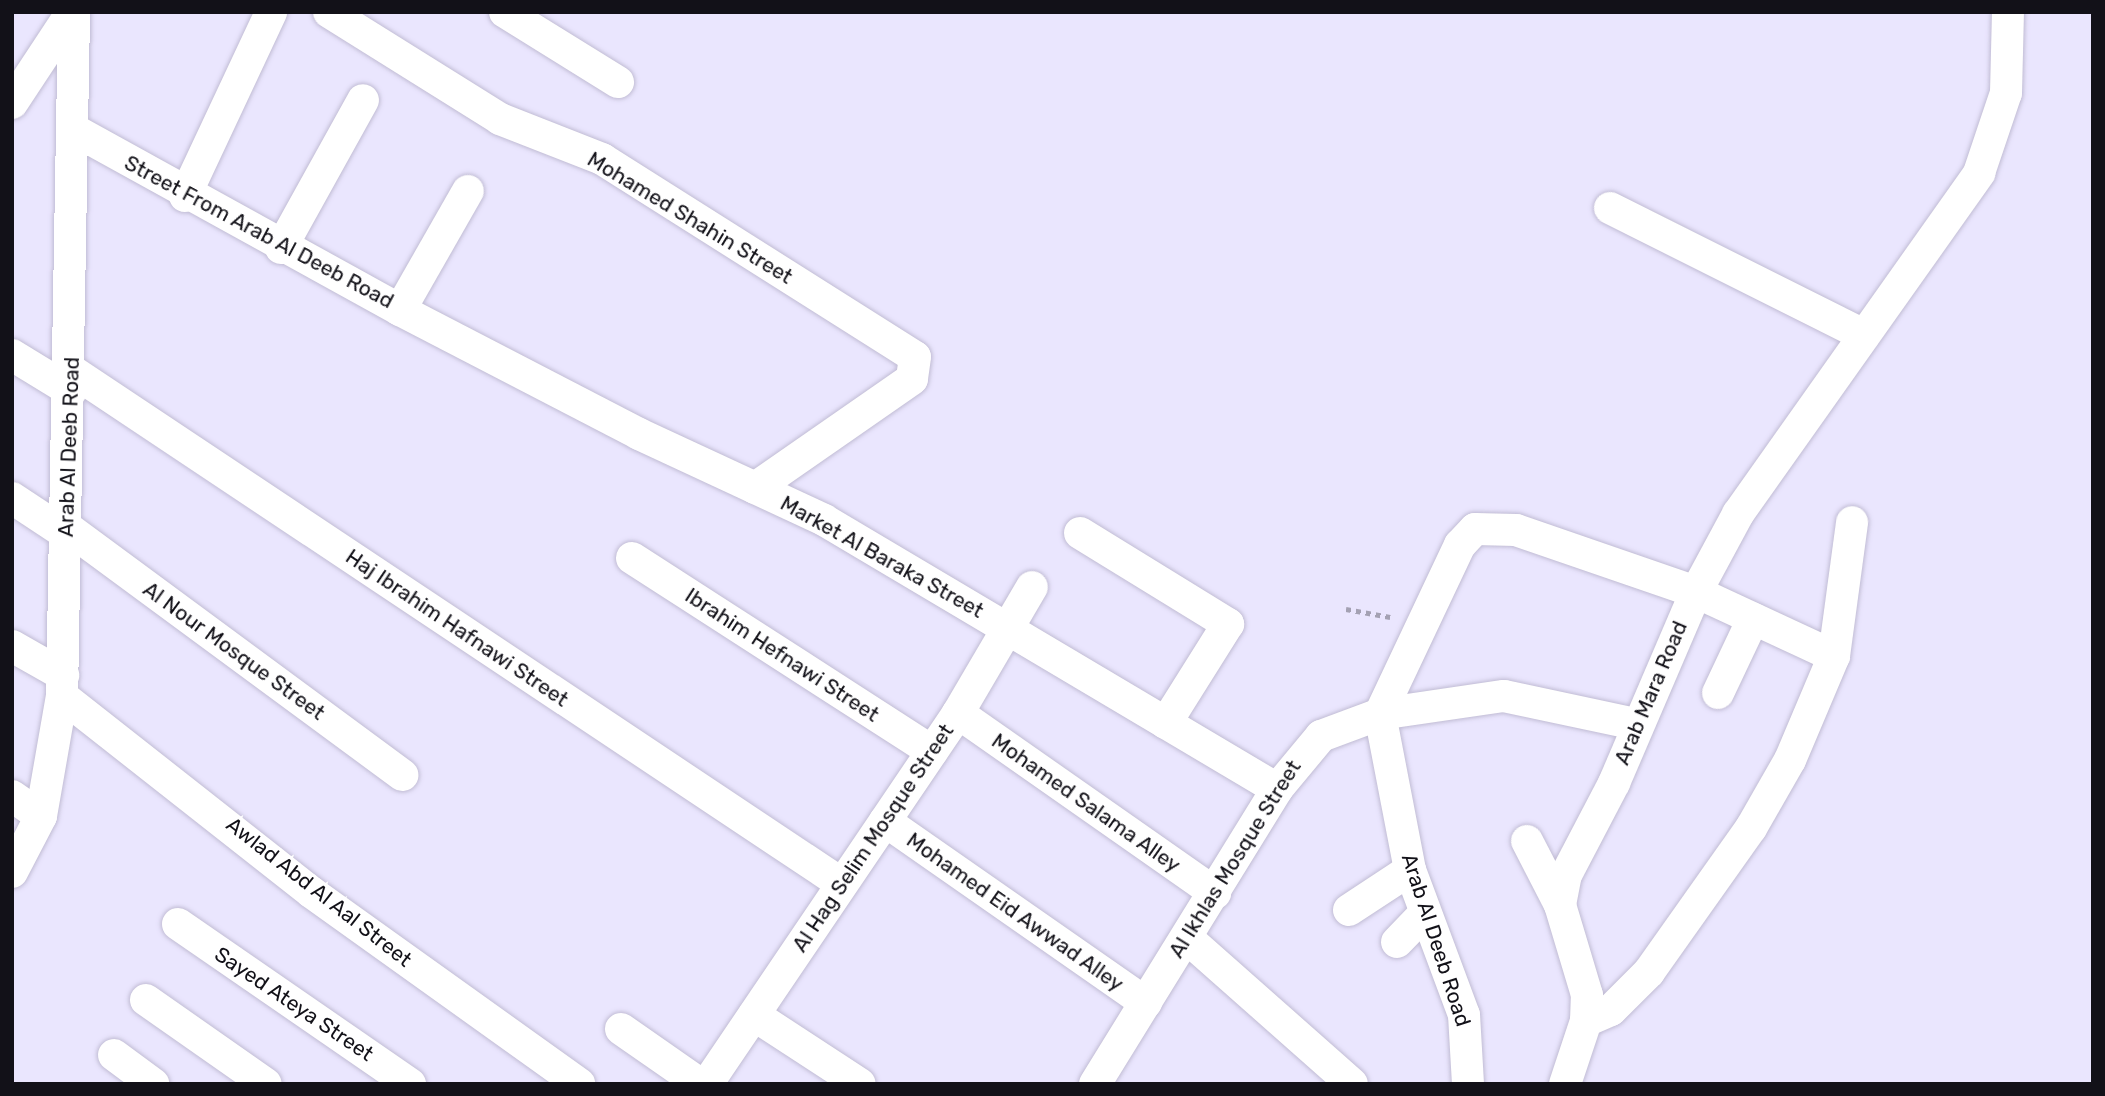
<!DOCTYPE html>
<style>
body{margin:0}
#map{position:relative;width:2105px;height:1096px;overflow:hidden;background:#eae6fe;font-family:Rubik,sans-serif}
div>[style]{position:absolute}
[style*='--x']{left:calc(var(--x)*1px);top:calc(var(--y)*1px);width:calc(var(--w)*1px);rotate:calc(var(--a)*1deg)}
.path>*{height:4.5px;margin-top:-2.25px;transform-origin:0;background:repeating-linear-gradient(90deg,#a4a1b3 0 5px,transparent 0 10px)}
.roads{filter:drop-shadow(0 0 2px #c1bcd4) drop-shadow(0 0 2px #c1bcd4)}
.street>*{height:32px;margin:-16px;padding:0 16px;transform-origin:16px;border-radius:16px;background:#fff}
span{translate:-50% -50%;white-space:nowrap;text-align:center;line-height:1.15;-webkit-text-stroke:6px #fff;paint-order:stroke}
.street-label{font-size:21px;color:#121118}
.frame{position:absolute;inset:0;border:14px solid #121118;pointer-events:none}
</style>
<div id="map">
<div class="path">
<i style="--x:1346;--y:609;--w:45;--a:10.3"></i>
</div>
<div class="roads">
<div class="street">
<i style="--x:329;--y:12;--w:202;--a:32"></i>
<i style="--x:500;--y:119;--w:110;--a:21.4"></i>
<i style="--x:602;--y:159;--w:370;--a:32.3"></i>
<i style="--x:915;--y:357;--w:22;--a:98"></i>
<i style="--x:912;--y:379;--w:191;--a:145.2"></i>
<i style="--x:505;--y:12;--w:133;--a:31.8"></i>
<i style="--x:12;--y:103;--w:109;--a:-56.6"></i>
<i style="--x:74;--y:130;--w:372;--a:28.9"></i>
<i style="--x:400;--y:310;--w:269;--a:27.4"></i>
<i style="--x:639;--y:434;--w:204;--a:24.9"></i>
<i style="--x:824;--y:520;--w:527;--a:30.7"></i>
<i style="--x:185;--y:196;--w:203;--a:-64.9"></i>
<i style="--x:1610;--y:208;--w:284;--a:26.6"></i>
<i style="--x:281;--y:248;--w:169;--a:-61"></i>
<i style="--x:400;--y:310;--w:137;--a:-60.3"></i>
<i style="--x:12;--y:355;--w:69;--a:31.4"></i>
<i style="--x:72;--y:371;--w:925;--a:33.67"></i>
<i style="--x:12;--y:498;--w:64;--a:33.4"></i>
<i style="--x:66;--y:527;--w:418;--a:36.4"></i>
<i style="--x:1080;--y:533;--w:174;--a:31.6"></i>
<i style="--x:1228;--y:624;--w:117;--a:122.1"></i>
<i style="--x:632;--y:558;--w:357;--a:32.8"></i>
<i style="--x:12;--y:646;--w:59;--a:29.6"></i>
<i style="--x:1718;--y:693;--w:82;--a:-64.7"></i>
<i style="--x:62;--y:696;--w:317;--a:38.2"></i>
<i style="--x:311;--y:892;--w:330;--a:35.6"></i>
<i style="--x:958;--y:713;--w:314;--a:35"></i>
<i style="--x:12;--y:796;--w:35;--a:35"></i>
<i style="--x:885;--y:821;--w:318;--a:34.9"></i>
<i style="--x:1527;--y:841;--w:72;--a:62.7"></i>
<i style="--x:12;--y:872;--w:63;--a:-62.6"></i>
<i style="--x:41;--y:816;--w:122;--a:-80.1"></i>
<i style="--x:62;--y:696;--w:684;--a:-88.99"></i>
<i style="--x:1349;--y:910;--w:73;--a:-33.3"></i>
<i style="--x:178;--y:924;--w:282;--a:34.6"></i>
<i style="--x:1187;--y:938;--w:220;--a:41.5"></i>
<i style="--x:1397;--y:942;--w:37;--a:-46"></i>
<i style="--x:146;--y:1000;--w:146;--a:35"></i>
<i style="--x:754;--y:1015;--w:126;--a:33.1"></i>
<i style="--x:1586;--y:1021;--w:27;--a:-24"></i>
<i style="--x:1611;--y:1010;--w:54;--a:-45"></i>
<i style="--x:1649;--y:972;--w:176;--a:-54.7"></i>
<i style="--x:1751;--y:828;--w:78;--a:-60.2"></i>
<i style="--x:1790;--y:760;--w:113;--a:-67.1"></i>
<i style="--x:1834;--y:656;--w:135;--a:-82.3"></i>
<i style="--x:621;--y:1029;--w:96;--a:34.8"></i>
<i style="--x:114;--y:1055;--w:49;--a:36.6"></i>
<i style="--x:707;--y:1084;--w:448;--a:-55.9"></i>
<i style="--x:958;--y:713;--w:146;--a:-59.6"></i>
<i style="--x:1095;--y:1084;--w:347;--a:-58.3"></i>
<i style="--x:1277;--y:789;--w:69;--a:-50.3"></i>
<i style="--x:1321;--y:736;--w:63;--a:-20.4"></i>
<i style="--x:1380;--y:714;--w:125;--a:-8.3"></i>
<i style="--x:1504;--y:696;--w:135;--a:12"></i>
<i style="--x:1468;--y:1084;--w:69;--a:-93.3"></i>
<i style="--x:1464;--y:1015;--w:155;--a:-110.4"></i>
<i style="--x:1410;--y:870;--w:159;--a:-100.9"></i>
<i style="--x:1380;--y:714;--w:187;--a:-64.7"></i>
<i style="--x:1460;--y:545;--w:22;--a:-47"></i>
<i style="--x:1475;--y:529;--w:41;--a:1.4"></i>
<i style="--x:1516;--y:530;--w:190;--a:19"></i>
<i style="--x:1696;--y:592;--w:152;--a:24.9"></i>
<i style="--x:1565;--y:1084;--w:66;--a:-71.6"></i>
<i style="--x:1586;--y:1021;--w:26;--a:-88"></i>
<i style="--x:1587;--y:995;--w:94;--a:-106.7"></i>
<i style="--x:1560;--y:905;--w:31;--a:-79"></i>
<i style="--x:1566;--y:875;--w:104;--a:-62.4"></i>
<i style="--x:1614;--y:783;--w:208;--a:-66.8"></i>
<i style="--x:1696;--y:592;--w:89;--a:-61.7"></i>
<i style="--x:1738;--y:514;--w:418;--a:-54.7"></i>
<i style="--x:1979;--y:173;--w:84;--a:-71.4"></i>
<i style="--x:2006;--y:93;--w:81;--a:-88.6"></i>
</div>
</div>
<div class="street-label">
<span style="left:690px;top:218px;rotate:31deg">Mohamed Shahin Street</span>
<span style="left:259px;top:232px;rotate:28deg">Street From Arab Al Deeb Road</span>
<span style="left:69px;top:447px;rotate:-88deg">Arab Al Deeb Road</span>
<span style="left:882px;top:557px;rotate:29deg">Market Al Baraka Street</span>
<span style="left:457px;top:628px;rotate:34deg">Haj Ibrahim Hafnawi Street</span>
<span style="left:234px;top:651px;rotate:36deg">Al Nour Mosque Street</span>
<span style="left:782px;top:655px;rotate:33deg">Ibrahim Hefnawi Street</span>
<span style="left:1651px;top:693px;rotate:-67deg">Arab Mara Road</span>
<span style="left:1086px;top:803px;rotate:35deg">Mohamed Salama Alley</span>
<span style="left:873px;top:838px;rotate:-56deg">Al Hag Selim Mosque Street</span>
<span style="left:1235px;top:859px;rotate:-58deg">Al Ikhlas Mosque Street</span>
<span style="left:319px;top:892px;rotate:38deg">Awlad Abd Al Aal Street</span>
<span style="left:1015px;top:912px;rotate:35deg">Mohamed Eid Awwad Alley</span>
<span style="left:1436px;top:940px;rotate:72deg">Arab Al Deeb Road</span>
<span style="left:294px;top:1004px;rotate:34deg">Sayed Ateya Street</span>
</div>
<div class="frame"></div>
</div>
